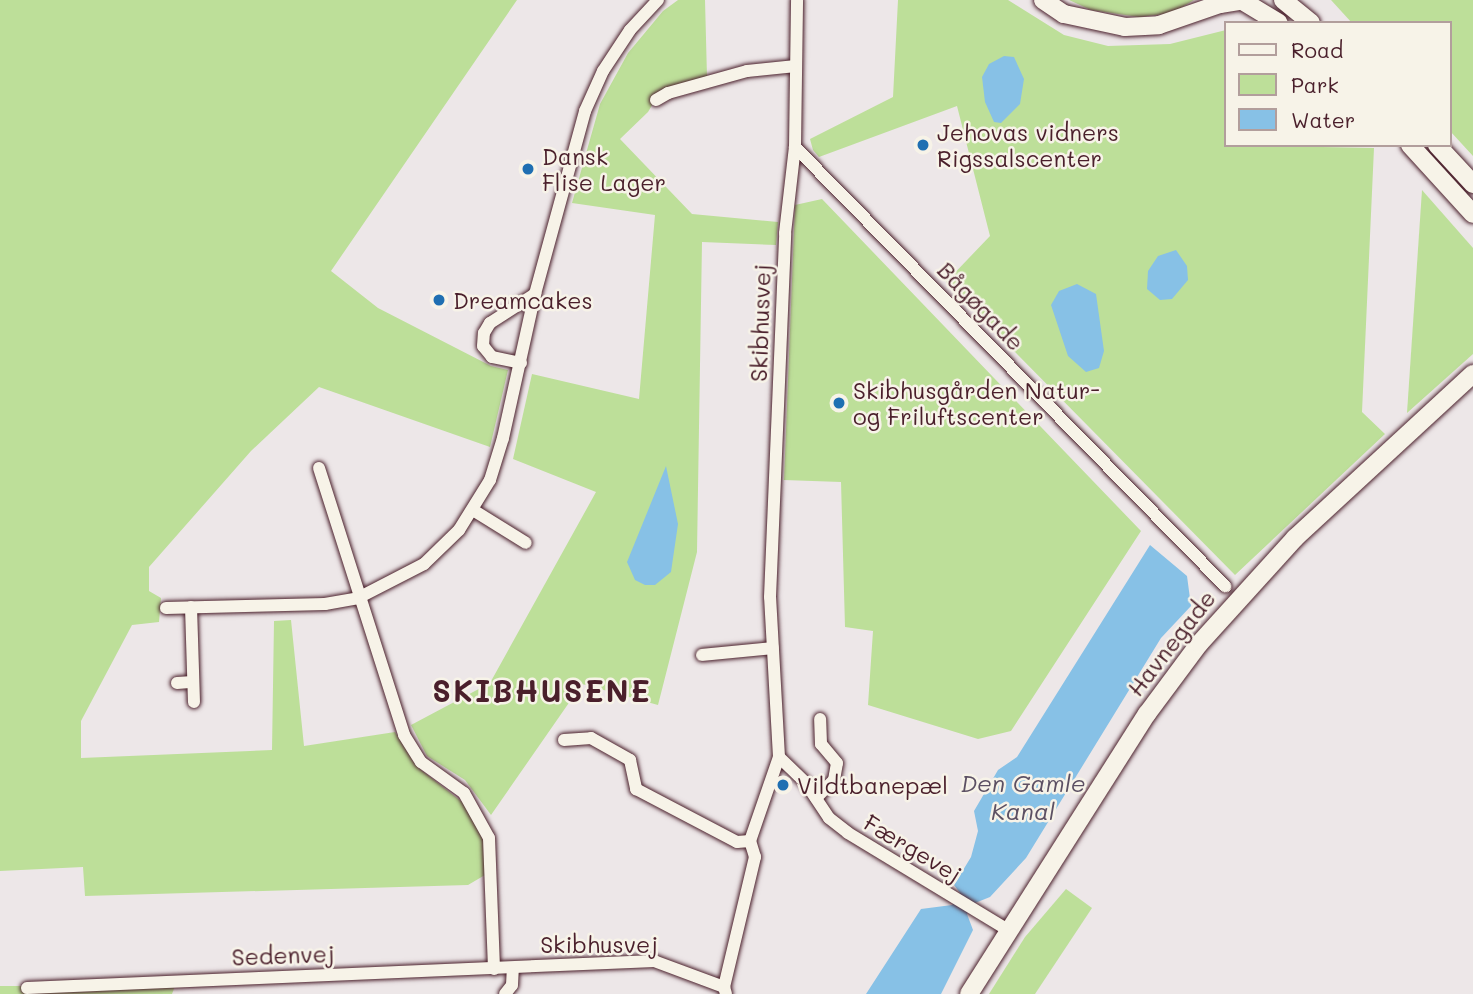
<!DOCTYPE html>
<meta charset="utf-8">
<style>
body{margin:0}
#map{position:relative;width:1473px;height:994px;overflow:hidden;background:#ede7e8;font-family:Mali,sans-serif}
div>[style]{position:absolute}
[style*='--x']{left:calc(var(--x)*1px);top:calc(var(--y)*1px);width:calc(var(--w)*1px);rotate:calc(var(--a)*1deg)}
.green>*{inset:0;background:#bddf99}
.water>*{inset:0;background:#87c1e6}
.roads{filter:drop-shadow(0 0 2px #4a1f2b) drop-shadow(0 0 2px #4a1f2b)}
.street>*{height:12px;margin:-6px;padding:0 6px;transform-origin:6px;border-radius:6px;background:#f7f3e8}
.secondary>*{height:18px;margin:-9px;padding:0 9px;transform-origin:9px;border-radius:9px;background:#f7f3e8}
.dots>*{width:19px;height:19px;translate:-50% -50%;box-sizing:border-box;border:4px solid #f7f3e8;border-radius:50%}
span{translate:-50% -50%;white-space:nowrap;text-align:center;line-height:1.15;-webkit-text-stroke:5px #f7f3e8;paint-order:stroke}
.poi-label{font-size:23px;color:#4a1f2b}
.left{translate:0 -50%;text-align:left}
.street-label{font-size:23px;color:#4a1f2b}
.water-label{font-size:24px;color:#5c5063;font-style:italic}
.district-label{font-size:30px;color:#4a1f2b;font-weight:700;letter-spacing:2px}
.legend{position:absolute;left:1224px;top:21px;width:228px;height:126px;box-sizing:border-box;background:#f7f3e8;border:2px solid #b29e9c;margin:0;padding:9px 12px;list-style:none;font-size:21px;color:#4a1f2b}
.legend li{display:flex;align-items:center;gap:14px;height:35px}
.legend b{width:35px;border:2px solid #b29e9c}
</style>
<div id="map">
<div class="green">
<i style="clip-path:polygon(0 0,517px 0,331px 271px,378px 308px,491px 366px,508px 370px,490px 447px,319px 387px,251px 451px,149px 567px,149px 591px,161px 598px,159px 622px,132px 625px,81px 721px,81px 758px,272px 750px,274px 621px,291px 620px,304px 746px,395px 732px,416px 766px,466px 805px,483px 840px,485px 875px,468px 885px,85px 896px,83px 867px,0 871px)"></i>
<i style="clip-path:polygon(678px 0,705px 0,707px 77px,661px 90px,648px 112px,620px 139px,692px 214px,778px 222px,776px 245px,702px 242px,697px 552px,658px 705px,582px 684px,491px 815px,465px 780px,427px 756px,411px 725px,490px 683px,596px 492px,513px 459px,532px 374px,639px 399px,655px 215px,572px 203px,600px 104px,628px 53px,663px 11px)"></i>
<i style="clip-path:polygon(898px 0,1008px 0,1064px 35px,1108px 46px,1170px 44px,1226px 30px,1226px 145px,1374px 148px,1362px 412px,1385px 434px,1235px 575px,946px 282px,990px 236px,957px 106px,819px 157px,813px 150px,810px 139px,893px 97px)"></i>
<i style="clip-path:polygon(1069px 0,1194px 0,1172px 13px,1139px 17px,1091px 10px)"></i>
<i style="clip-path:polygon(1331px 0,1473px 0,1473px 156px,1450px 131px,1450px 23px,1352px 23px)"></i>
<i style="clip-path:polygon(1422px 190px,1473px 248px,1473px 354px,1407px 413px)"></i>
<i style="clip-path:polygon(822px 199px,1141px 531px,1011px 731px,978px 739px,868px 705px,873px 631px,845px 627px,841px 482px,784px 480px,795px 205px)"></i>
<i style="clip-path:polygon(1066px 889px,1092px 908px,1035px 994px,989px 994px,1025px 937px)"></i>
<i style="clip-path:polygon(0 986px,175px 986px,172px 994px,0 994px)"></i>
</div>
<div class="water">
<i style="clip-path:polygon(1004px 56px,1014px 57px,1024px 79px,1020px 104px,1001px 123px,994px 122px,985px 102px,982px 77px,989px 64px)"></i>
<i style="clip-path:polygon(1176px 250px,1187px 266px,1188px 280px,1172px 299px,1160px 300px,1147px 289px,1148px 271px,1158px 256px)"></i>
<i style="clip-path:polygon(1077px 284px,1096px 294px,1104px 351px,1099px 368px,1086px 372px,1068px 356px,1051px 305px,1059px 291px)"></i>
<i style="clip-path:polygon(666px 466px,678px 524px,671px 572px,655px 585px,645px 585px,635px 580px,627px 562px)"></i>
<i style="clip-path:polygon(1150px 545px,1187px 576px,1191px 606px,1161px 638px,1026px 858px,990px 897px,975px 903px,967px 914px,973px 930px,941px 994px,866px 994px,921px 909px,952px 905px,960px 893px,954px 885px,971px 857px,978px 831px,974px 811px,998px 770px,1017px 757px)"></i>
</div>
<div class="roads">
<div class="street">
<i style="--x:656;--y:100;--w:14;--a:-30"></i>
<i style="--x:668;--y:93;--w:82;--a:-15.6"></i>
<i style="--x:747;--y:71;--w:49;--a:-5.8"></i>
<i style="--x:795;--y:147;--w:615;--a:45.59"></i>
<i style="--x:521;--y:363;--w:30;--a:-168"></i>
<i style="--x:492;--y:357;--w:14;--a:-129"></i>
<i style="--x:483;--y:346;--w:13;--a:-86"></i>
<i style="--x:484;--y:333;--w:12;--a:-59"></i>
<i style="--x:490;--y:323;--w:54;--a:-32.8"></i>
<i style="--x:319;--y:468;--w:280;--a:72.3"></i>
<i style="--x:404;--y:735;--w:32;--a:58"></i>
<i style="--x:421;--y:762;--w:53;--a:35.8"></i>
<i style="--x:464;--y:793;--w:51;--a:60.9"></i>
<i style="--x:489;--y:838;--w:131;--a:87.8"></i>
<i style="--x:473;--y:510;--w:62;--a:31.9"></i>
<i style="--x:191;--y:607;--w:95;--a:88.2"></i>
<i style="--x:166;--y:608;--w:159;--a:-1.4"></i>
<i style="--x:325;--y:604;--w:34;--a:-10"></i>
<i style="--x:358;--y:598;--w:74;--a:-27.3"></i>
<i style="--x:424;--y:564;--w:49;--a:-44.2"></i>
<i style="--x:459;--y:530;--w:59;--a:-58.2"></i>
<i style="--x:490;--y:480;--w:44;--a:-72.8"></i>
<i style="--x:503;--y:438;--w:148;--a:-77.5"></i>
<i style="--x:535;--y:294;--w:190;--a:-74.7"></i>
<i style="--x:585;--y:111;--w:44;--a:-65.8"></i>
<i style="--x:603;--y:71;--w:49;--a:-56.6"></i>
<i style="--x:630;--y:30;--w:41;--a:-47"></i>
<i style="--x:702;--y:655;--w:71;--a:-5.6"></i>
<i style="--x:177;--y:683;--w:16;--a:-4"></i>
<i style="--x:564;--y:740;--w:27;--a:-4"></i>
<i style="--x:591;--y:738;--w:45;--a:29.4"></i>
<i style="--x:630;--y:760;--w:30;--a:78"></i>
<i style="--x:636;--y:789;--w:114;--a:27.7"></i>
<i style="--x:737;--y:842;--w:13;--a:-4"></i>
<i style="--x:779;--y:757;--w:36;--a:44"></i>
<i style="--x:805;--y:782;--w:43;--a:56.3"></i>
<i style="--x:829;--y:818;--w:24;--a:38"></i>
<i style="--x:848;--y:833;--w:189;--a:31.2"></i>
<i style="--x:816;--y:798;--w:25;--a:-45"></i>
<i style="--x:834;--y:780;--w:17;--a:-80"></i>
<i style="--x:837;--y:763;--w:25;--a:-130"></i>
<i style="--x:821;--y:744;--w:25;--a:-92"></i>
<i style="--x:27;--y:988;--w:628;--a:-2.47"></i>
<i style="--x:654;--y:961;--w:75;--a:20.4"></i>
<i style="--x:505;--y:994;--w:11;--a:-52"></i>
<i style="--x:512;--y:985;--w:17;--a:-87"></i>
<i style="--x:726;--y:994;--w:7;--a:-106"></i>
<i style="--x:724;--y:987;--w:134;--a:-76.6"></i>
<i style="--x:755;--y:857;--w:17;--a:-107"></i>
<i style="--x:750;--y:841;--w:89;--a:-71"></i>
<i style="--x:779;--y:757;--w:160;--a:-93.2"></i>
<i style="--x:770;--y:597;--w:364;--a:-87.6"></i>
<i style="--x:785;--y:233;--w:87;--a:-83.4"></i>
<i style="--x:795;--y:147;--w:147;--a:-89.2"></i>
</div>
<div class="secondary">
<i style="--x:1043;--y:0;--w:25;--a:34"></i>
<i style="--x:1064;--y:14;--w:62;--a:12"></i>
<i style="--x:1125;--y:27;--w:34;--a:-3"></i>
<i style="--x:1159;--y:25;--w:65;--a:-19"></i>
<i style="--x:1220;--y:4;--w:25;--a:-9"></i>
<i style="--x:1241;--y:0;--w:44;--a:31.2"></i>
<i style="--x:1283;--y:0;--w:36;--a:39"></i>
<i style="--x:1410;--y:145;--w:93;--a:47.6"></i>
<i style="--x:1437;--y:145;--w:53;--a:47.3"></i>
<i style="--x:969;--y:994;--w:332;--a:-57.6"></i>
<i style="--x:1147;--y:714;--w:87;--a:-53.4"></i>
<i style="--x:1199;--y:644;--w:143;--a:-47.8"></i>
<i style="--x:1295;--y:538;--w:242;--a:-42.7"></i>
</div>
</div>
<div class="dots">
<i style="left:923px;top:145px;background:#1f6fb2"></i>
<i style="left:528px;top:169px;background:#1f6fb2"></i>
<i style="left:439px;top:300px;background:#1f6fb2"></i>
<i style="left:839px;top:403px;background:#1f6fb2"></i>
<i style="left:783px;top:785px;background:#1f6fb2"></i>
</div>
<div class="poi-label">
<span class="left" style="left:937px;top:145px">Jehovas vidners<br>Rigssalscenter</span>
<span class="left" style="left:542px;top:169px">Dansk<br>Flise Lager</span>
<span class="left" style="left:453px;top:300px">Dreamcakes</span>
<span class="left" style="left:853px;top:403px">Skibhusgården Natur-<br>og Friluftscenter</span>
<span class="left" style="left:797px;top:785px">Vildtbanepæl</span>
</div>
<div class="street-label">
<span style="left:981px;top:306px;rotate:46deg">Bågøgade</span>
<span style="left:760px;top:323px;rotate:-88deg">Skibhusvej</span>
<span style="left:1171px;top:643px;rotate:-52deg">Havnegade</span>
<span style="left:913px;top:848px;rotate:31deg">Færgevej</span>
<span style="left:599px;top:944px">Skibhusvej</span>
<span style="left:283px;top:955px;rotate:-2deg">Sedenvej</span>
</div>
<div class="water-label">
<span style="left:1023px;top:797px">Den Gamle<br>Kanal</span>
</div>
<div class="district-label">
<span style="left:542px;top:690px">SKIBHUSENE</span>
</div>
<ul class="legend">
<li><b style="height:9px;background:#f7f3e8"></b>Road</li>
<li><b style="height:19px;background:#bddf99"></b>Park</li>
<li><b style="height:19px;background:#87c1e6"></b>Water</li>
</ul>
</div>
